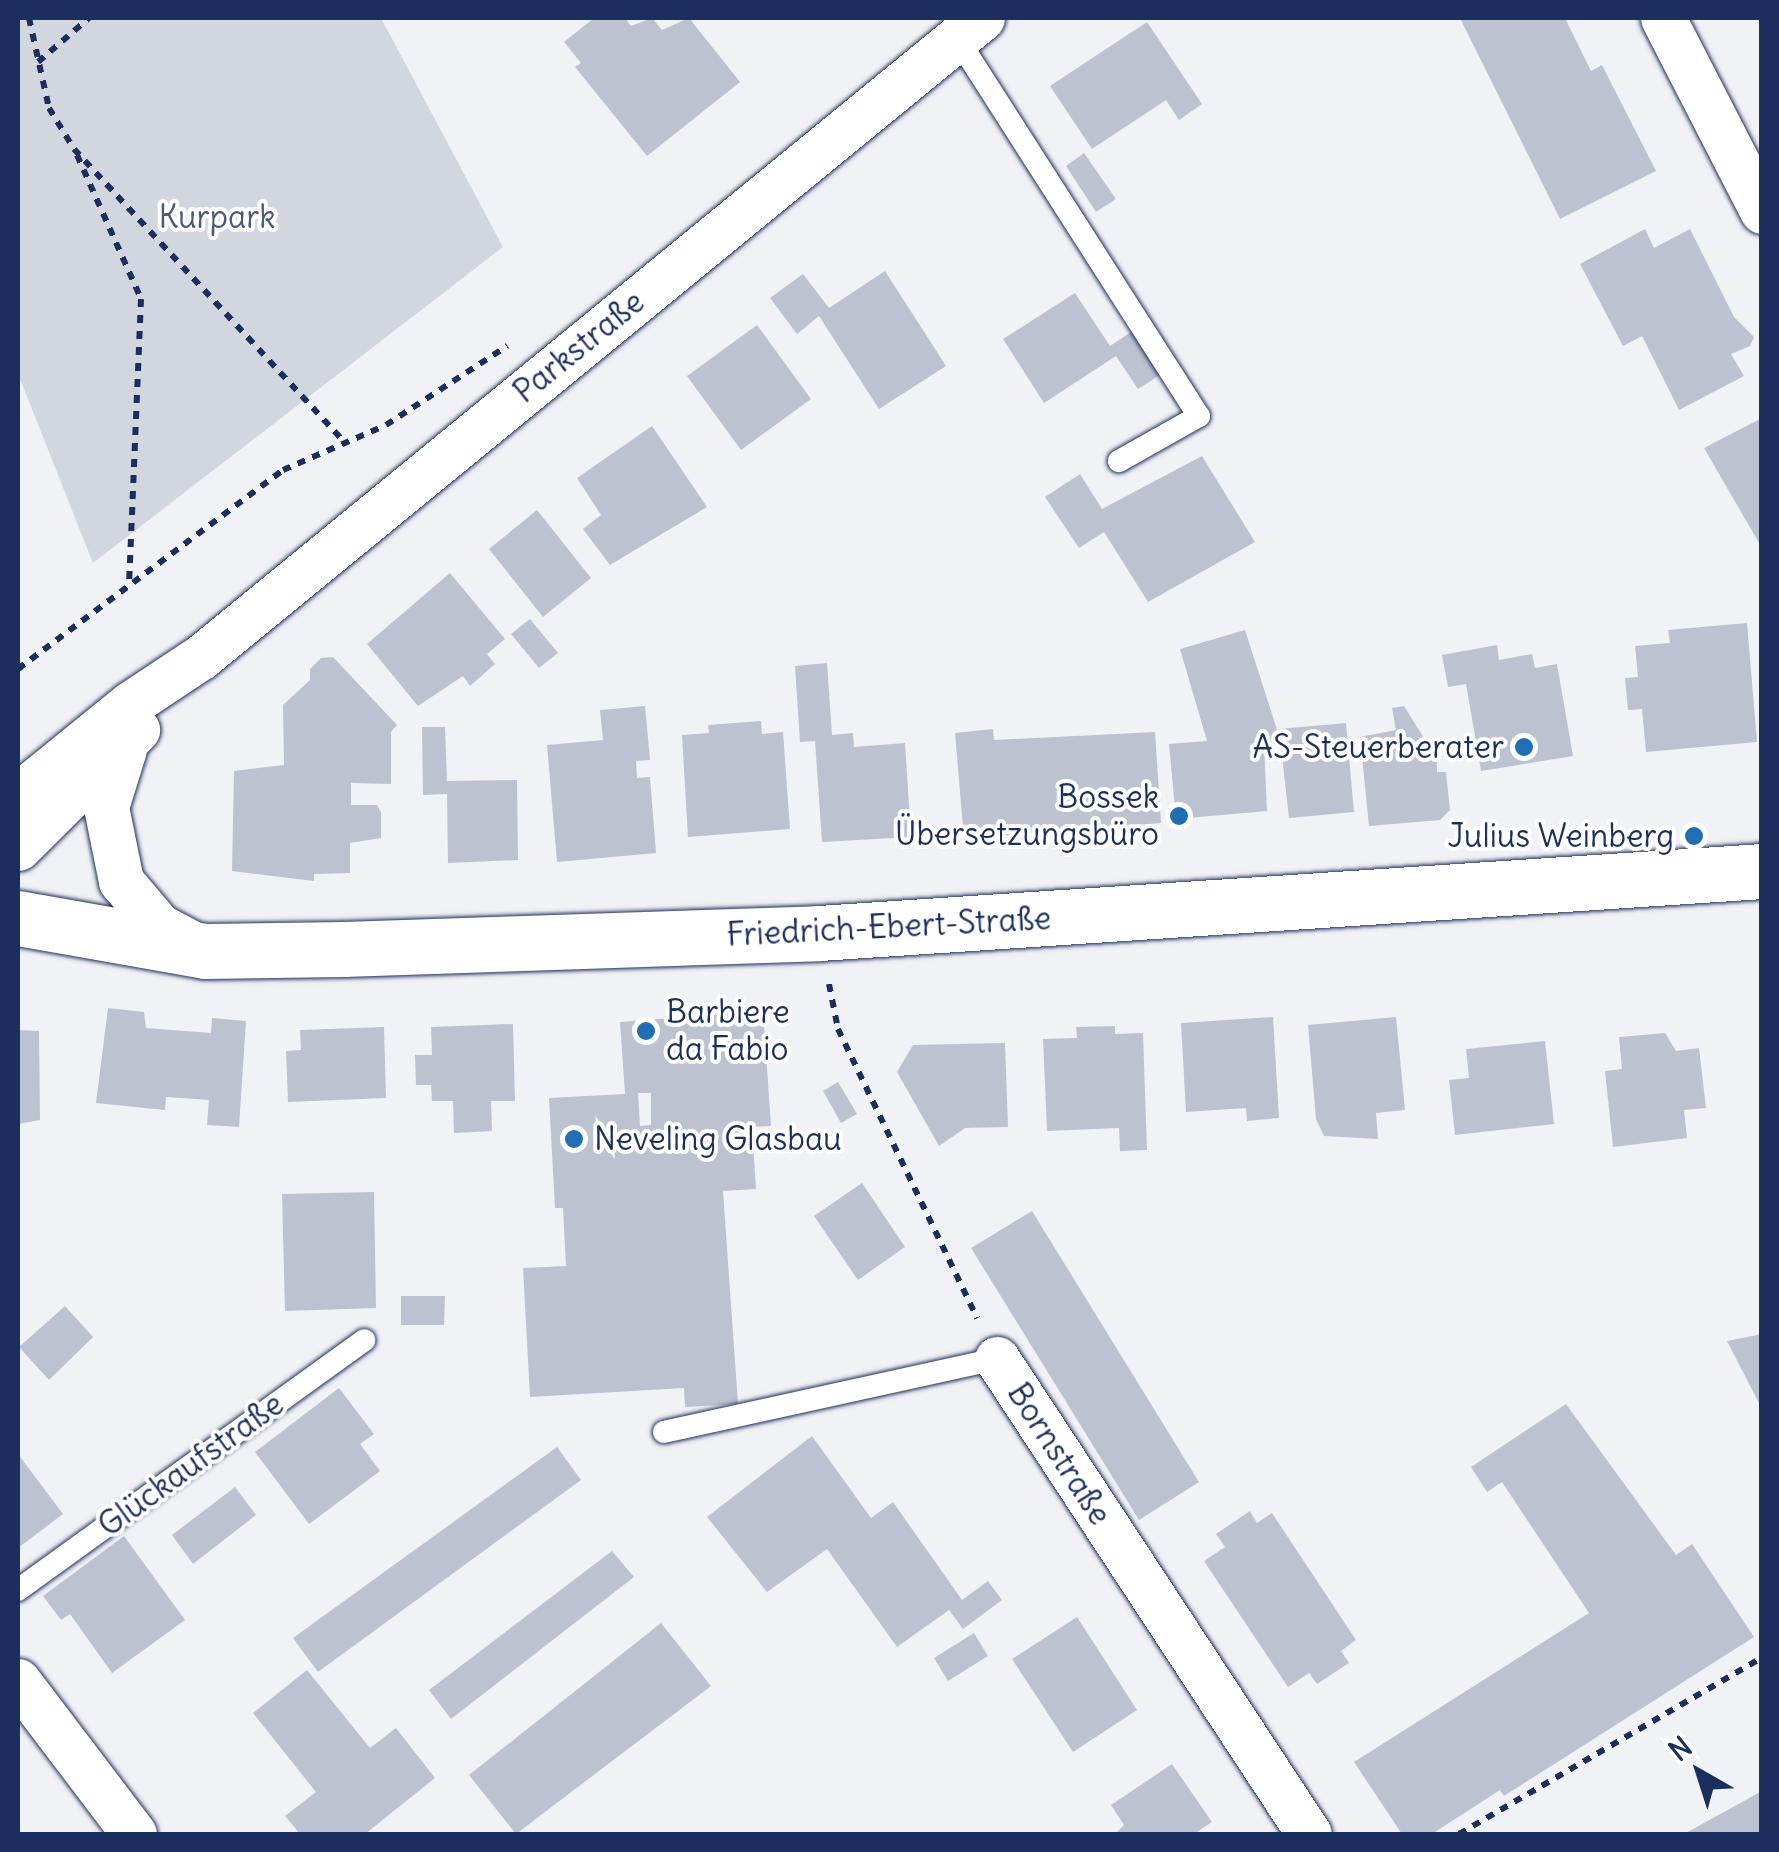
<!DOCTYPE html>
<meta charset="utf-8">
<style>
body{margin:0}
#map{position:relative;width:1779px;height:1852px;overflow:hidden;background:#f1f2f5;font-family:Delius,sans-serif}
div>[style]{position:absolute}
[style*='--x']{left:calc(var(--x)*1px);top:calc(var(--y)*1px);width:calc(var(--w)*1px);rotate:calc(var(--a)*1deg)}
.green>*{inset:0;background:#d2d6df}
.building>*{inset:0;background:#bcc2d0}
.path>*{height:6px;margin-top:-3px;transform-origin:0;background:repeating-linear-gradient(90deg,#1b2f5e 0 8px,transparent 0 16px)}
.roads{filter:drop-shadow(0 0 2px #1b2f5e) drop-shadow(0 0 2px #1b2f5e)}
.service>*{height:22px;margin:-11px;padding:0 11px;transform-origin:11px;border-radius:11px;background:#fff}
.minor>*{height:45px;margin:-22.5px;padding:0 22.5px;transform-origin:22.5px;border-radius:22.5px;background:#fff}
.secondary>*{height:55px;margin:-27.5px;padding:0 27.5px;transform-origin:27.5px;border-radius:27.5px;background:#fff}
.dots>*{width:28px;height:28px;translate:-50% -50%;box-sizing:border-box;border:5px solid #fff;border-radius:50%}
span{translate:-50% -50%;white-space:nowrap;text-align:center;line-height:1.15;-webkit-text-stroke:8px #fff;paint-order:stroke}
.park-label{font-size:32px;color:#49597e}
.street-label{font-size:32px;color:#1b2f5e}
.poi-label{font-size:32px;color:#1b2f5e}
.right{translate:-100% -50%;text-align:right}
.left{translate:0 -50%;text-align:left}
.frame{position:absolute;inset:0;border:20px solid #1b2f5e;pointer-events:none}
.north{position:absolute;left:1649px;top:1722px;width:100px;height:100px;-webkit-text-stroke:8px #fff;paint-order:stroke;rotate:321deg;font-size:28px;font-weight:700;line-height:40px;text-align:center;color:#1b2f5e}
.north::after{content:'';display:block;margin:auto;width:35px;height:45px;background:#1b2f5e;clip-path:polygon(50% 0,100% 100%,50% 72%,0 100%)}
</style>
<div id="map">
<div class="green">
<i style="clip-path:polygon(18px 18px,381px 18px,503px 247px,93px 563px,18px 374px)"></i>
</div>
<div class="building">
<i style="clip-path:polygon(594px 18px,625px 18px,631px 26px,652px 18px,662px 30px,689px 18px,740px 82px,647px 156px,575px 67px,581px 63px,564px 42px)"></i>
<i style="clip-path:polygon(1460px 18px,1565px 18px,1591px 71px,1602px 65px,1656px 171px,1560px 219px)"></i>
<i style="clip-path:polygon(1147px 22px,1202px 104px,1179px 120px,1166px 100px,1092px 149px,1050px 86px)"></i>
<i style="clip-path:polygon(1084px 153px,1116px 199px,1096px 212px,1066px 166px)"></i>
<i style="clip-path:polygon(1645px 229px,1654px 248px,1690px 229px,1734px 317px,1754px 337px,1750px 346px,1731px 354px,1744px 376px,1679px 410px,1642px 336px,1623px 346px,1580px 264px)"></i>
<i style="clip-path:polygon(885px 271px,946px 366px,879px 409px,819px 316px,797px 334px,770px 298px,803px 274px,829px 308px)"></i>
<i style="clip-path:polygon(1075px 293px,1110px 346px,1134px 330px,1163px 373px,1138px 389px,1116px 356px,1044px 403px,1003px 339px)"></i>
<i style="clip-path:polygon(757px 325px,811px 399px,741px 450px,687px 376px)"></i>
<i style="clip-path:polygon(1762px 418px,1762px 548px,1704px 448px)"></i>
<i style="clip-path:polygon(652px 426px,707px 507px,610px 565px,583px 529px,601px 515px,577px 478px)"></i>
<i style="clip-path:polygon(1202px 456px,1255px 542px,1148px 602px,1104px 532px,1079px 548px,1045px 497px,1080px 474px,1102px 509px)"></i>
<i style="clip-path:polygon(537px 510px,591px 578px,543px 617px,489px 549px)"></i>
<i style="clip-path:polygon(450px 573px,505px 639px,487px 654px,495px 664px,470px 686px,463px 676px,418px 706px,367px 644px)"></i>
<i style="clip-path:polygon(530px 619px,558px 653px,539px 668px,511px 634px)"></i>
<i style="clip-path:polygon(1747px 623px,1757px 742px,1646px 752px,1642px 709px,1628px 710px,1625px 678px,1638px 677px,1635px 646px,1670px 643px,1668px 630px)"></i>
<i style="clip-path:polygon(1245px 630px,1281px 742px,1264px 745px,1267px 811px,1176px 819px,1169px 744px,1207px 741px,1180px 649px)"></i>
<i style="clip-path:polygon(1497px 645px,1499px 660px,1532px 654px,1535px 668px,1557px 664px,1573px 756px,1481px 771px,1466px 684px,1448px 687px,1442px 655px)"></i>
<i style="clip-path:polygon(333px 657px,397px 725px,391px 732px,391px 784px,351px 783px,351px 805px,377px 805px,381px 812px,381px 838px,350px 843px,350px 873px,314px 874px,314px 881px,232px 871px,234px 771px,284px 765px,283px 705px,310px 680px,310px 669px,321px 658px)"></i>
<i style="clip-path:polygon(827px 663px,832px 735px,853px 733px,854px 747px,905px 743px,911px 837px,822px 842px,815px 741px,800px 742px,795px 666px)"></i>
<i style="clip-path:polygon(645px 706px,650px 760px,636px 761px,637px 778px,650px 777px,656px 853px,557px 862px,547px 745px,603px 740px,600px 710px)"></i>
<i style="clip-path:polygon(1404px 706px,1437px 759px,1437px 772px,1446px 772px,1450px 810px,1440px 820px,1369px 826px,1360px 737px,1396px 730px,1392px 708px)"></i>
<i style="clip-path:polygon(761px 721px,762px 734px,783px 732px,790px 829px,688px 837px,682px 735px,709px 733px,708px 725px)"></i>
<i style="clip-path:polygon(1346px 723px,1354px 812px,1289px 818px,1279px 729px)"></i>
<i style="clip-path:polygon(422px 727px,445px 727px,447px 781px,517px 780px,518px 860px,448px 863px,447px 794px,423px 795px)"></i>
<i style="clip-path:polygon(993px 729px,994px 740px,1155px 732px,1161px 823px,964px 839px,955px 733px)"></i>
<i style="clip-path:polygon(108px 1008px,144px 1012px,146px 1028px,211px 1033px,212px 1018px,246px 1021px,239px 1127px,207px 1125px,209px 1100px,166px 1097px,165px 1110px,96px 1103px)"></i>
<i style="clip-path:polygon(evenodd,763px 1011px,771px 1126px,752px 1127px,756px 1189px,723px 1191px,738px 1404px,685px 1407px,684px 1388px,530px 1397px,523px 1268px,566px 1266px,563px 1208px,555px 1208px,549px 1098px,625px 1094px,620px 1022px,763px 1011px,638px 1093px,651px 1093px,651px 1125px,640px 1126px,638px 1093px)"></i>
<i style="clip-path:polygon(1273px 1017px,1279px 1118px,1247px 1121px,1246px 1108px,1186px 1112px,1181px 1023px)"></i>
<i style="clip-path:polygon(1396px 1017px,1405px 1110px,1376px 1113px,1378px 1139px,1324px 1136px,1316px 1119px,1308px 1025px)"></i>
<i style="clip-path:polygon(513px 1024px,515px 1101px,491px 1101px,492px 1131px,454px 1133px,453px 1101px,432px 1101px,431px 1085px,416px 1085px,415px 1055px,432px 1055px,431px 1027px)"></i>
<i style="clip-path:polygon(1115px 1026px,1115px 1034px,1143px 1033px,1147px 1150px,1120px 1151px,1119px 1128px,1047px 1131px,1043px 1039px,1077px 1038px,1076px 1027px)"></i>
<i style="clip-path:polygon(384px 1027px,386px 1098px,288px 1102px,286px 1051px,301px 1050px,300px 1030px)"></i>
<i style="clip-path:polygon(18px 1030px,39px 1031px,40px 1120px,18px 1124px)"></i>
<i style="clip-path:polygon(1665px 1033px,1676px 1051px,1699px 1048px,1706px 1108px,1684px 1110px,1687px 1138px,1613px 1147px,1605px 1071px,1622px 1069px,1619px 1037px)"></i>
<i style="clip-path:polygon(1545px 1041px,1554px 1124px,1455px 1135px,1449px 1080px,1469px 1078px,1466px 1049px)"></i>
<i style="clip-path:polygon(1005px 1043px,1008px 1127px,965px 1128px,939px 1146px,897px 1072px,913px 1045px)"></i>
<i style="clip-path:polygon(838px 1082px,857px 1114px,841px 1123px,823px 1091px)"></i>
<i style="clip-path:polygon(862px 1183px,905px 1247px,858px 1280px,814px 1216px)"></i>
<i style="clip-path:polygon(374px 1192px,376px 1308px,285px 1311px,282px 1194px)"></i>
<i style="clip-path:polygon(1032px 1211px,1199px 1482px,1139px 1520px,971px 1248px)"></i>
<i style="clip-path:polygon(401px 1296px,445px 1296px,444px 1325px,401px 1325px)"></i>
<i style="clip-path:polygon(65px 1306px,93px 1337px,49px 1380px,19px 1347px)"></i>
<i style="clip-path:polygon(1762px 1334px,1762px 1409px,1727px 1341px)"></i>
<i style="clip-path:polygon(339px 1388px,374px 1434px,360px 1444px,380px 1471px,309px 1524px,255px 1452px)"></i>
<i style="clip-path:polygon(1566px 1404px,1676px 1555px,1692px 1544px,1754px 1637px,1504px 1796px,1500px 1790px,1432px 1834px,1402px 1834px,1354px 1762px,1589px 1613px,1502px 1482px,1487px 1492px,1471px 1467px)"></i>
<i style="clip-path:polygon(812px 1436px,871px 1518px,893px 1502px,962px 1600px,988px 1581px,1002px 1600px,963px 1629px,949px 1610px,897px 1647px,827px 1549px,767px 1592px,707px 1517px)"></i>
<i style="clip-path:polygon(557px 1447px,581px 1480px,318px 1672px,293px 1638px)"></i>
<i style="clip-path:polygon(18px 1454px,63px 1514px,18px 1548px)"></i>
<i style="clip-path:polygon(235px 1487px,256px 1515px,193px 1564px,172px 1535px)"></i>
<i style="clip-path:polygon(1250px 1511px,1257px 1523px,1272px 1513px,1356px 1640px,1341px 1651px,1349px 1663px,1317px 1684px,1309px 1673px,1288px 1687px,1204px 1561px,1225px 1547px,1216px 1534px)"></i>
<i style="clip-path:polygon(124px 1536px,185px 1620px,112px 1673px,70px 1614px,61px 1620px,43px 1596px)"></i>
<i style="clip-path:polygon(612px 1551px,634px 1577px,451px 1719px,429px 1690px)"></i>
<i style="clip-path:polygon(1077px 1617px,1137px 1710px,1073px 1752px,1012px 1659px)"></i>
<i style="clip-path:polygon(661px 1623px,711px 1686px,516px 1834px,469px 1775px)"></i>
<i style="clip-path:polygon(974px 1633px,988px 1656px,948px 1681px,934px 1658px)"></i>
<i style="clip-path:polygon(307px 1670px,370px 1748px,396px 1728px,435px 1778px,365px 1834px,300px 1834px,285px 1816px,316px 1792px,253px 1713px)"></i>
<i style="clip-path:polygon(1172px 1764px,1212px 1822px,1194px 1834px,1115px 1834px,1124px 1825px,1111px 1805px)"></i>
<i style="clip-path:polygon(1762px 1791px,1762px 1834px,1684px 1834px)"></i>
</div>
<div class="path">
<i style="--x:29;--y:18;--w:92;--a:77.5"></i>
<i style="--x:49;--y:108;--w:48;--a:58.6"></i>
<i style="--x:74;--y:149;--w:397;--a:47.3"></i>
<i style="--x:38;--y:62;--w:67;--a:-40.8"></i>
<i style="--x:77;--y:155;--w:158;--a:66"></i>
<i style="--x:141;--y:299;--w:285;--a:92.4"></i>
<i style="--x:18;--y:669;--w:331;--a:-36.9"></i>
<i style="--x:283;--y:470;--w:112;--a:-23.6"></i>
<i style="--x:386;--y:425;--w:145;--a:-33.1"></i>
<i style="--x:829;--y:984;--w:46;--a:78.7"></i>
<i style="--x:838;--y:1029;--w:321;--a:64.3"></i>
<i style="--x:1459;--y:1834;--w:350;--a:-30.2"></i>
</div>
<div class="roads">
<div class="service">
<i style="--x:957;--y:38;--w:449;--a:57.4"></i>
<i style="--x:1199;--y:416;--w:92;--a:150.6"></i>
<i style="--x:664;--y:1432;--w:341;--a:-12.4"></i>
<i style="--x:18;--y:1590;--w:427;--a:-35.8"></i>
</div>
<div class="minor">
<i style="--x:1663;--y:18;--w:217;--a:62.8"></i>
<i style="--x:124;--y:749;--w:61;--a:107.2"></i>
<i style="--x:106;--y:807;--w:76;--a:78.5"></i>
<i style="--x:121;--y:881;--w:59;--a:49.8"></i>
<i style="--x:159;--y:926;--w:41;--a:27.8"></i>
<i style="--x:18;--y:795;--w:144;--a:-39.1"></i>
<i style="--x:130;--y:704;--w:85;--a:-33.5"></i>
<i style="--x:201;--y:657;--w:1009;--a:-39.29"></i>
<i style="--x:18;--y:848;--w:168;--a:-44.8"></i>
<i style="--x:997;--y:1359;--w:568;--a:56.7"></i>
<i style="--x:18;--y:1681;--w:192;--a:52.8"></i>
</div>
<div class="secondary">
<i style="--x:18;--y:918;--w:190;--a:10"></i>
<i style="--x:205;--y:951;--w:138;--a:-0.8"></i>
<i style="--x:343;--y:949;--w:476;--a:-1.9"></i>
<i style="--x:819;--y:933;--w:945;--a:-3.76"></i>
</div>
</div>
<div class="dots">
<i style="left:1524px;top:747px;background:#1f6fb2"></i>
<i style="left:1179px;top:816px;background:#1f6fb2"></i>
<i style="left:1694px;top:836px;background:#1f6fb2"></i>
<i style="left:646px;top:1031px;background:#1f6fb2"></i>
<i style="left:574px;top:1139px;background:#1f6fb2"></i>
</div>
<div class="park-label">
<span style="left:217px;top:217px">Kurpark</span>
</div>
<div class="street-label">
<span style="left:579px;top:347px;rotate:-39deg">Parkstraße</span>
<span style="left:889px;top:927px;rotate:-3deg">Friedrich-Ebert-Straße</span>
<span style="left:1059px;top:1454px;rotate:57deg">Bornstraße</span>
<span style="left:191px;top:1465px;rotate:-36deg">Glückaufstraße</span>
</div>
<div class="poi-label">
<span class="right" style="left:1504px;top:747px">AS-Steuerberater</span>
<span class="right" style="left:1159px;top:816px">Bossek<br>Übersetzungsbüro</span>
<span class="right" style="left:1674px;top:836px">Julius Weinberg</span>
<span class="left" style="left:666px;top:1031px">Barbiere<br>da Fabio</span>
<span class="left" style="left:594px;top:1139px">Neveling Glasbau</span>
</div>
<div class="frame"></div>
<div class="north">N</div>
</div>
